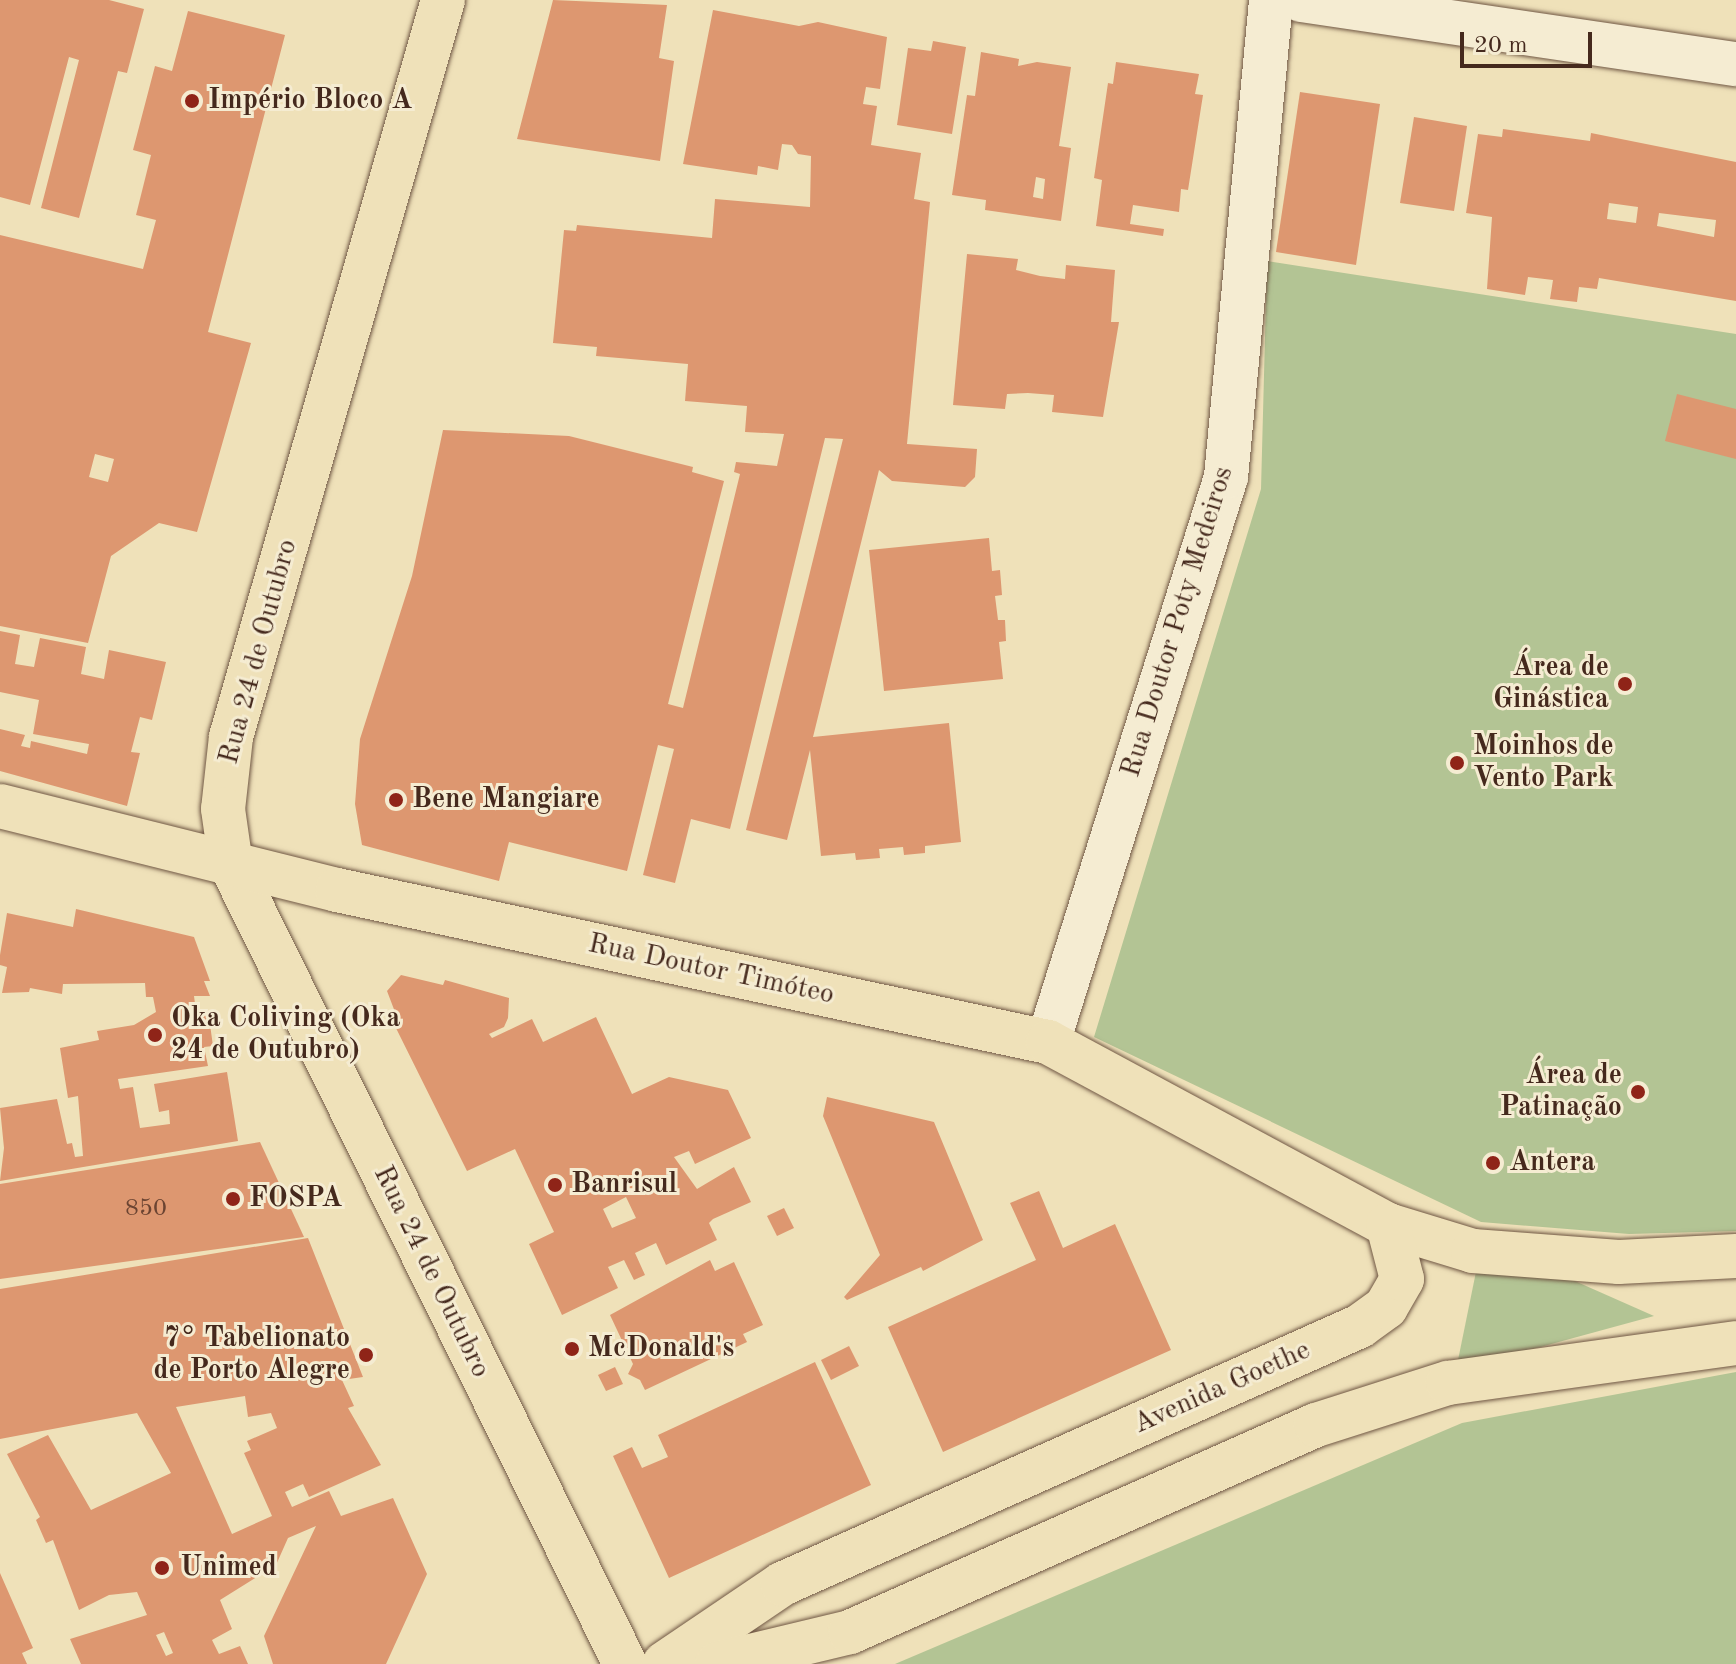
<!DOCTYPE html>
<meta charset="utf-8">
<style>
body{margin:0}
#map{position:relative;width:1736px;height:1664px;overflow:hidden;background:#efe1b9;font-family:"Old Standard TT",serif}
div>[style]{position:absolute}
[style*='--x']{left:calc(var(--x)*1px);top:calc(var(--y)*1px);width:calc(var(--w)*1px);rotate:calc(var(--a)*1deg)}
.green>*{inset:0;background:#b3c494}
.building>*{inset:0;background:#dd9770}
.roads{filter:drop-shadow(0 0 2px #705744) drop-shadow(0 0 2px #705744)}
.minor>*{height:44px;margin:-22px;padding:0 22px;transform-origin:22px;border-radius:22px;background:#f5ecd2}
.major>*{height:44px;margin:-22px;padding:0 22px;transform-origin:22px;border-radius:22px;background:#efe1b9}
.dots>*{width:22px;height:22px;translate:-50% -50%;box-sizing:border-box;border:4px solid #f5ecd2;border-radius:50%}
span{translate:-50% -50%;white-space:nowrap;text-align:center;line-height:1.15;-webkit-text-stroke:6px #f5ecd2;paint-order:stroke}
.number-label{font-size:24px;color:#6b4432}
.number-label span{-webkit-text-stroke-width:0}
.poi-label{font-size:28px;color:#45291d;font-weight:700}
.left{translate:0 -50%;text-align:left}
.right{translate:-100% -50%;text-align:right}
.street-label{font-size:28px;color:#45291d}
.scale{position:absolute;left:1460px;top:32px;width:132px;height:36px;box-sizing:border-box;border:4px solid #45291d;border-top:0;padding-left:10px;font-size:24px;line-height:28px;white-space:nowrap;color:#45291d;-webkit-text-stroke:6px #f5ecd2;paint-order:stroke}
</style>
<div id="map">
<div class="green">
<i style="clip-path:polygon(1267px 261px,1736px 334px,1736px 1231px,1629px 1234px,1481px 1222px,1094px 1037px,1261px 489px)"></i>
<i style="clip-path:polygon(1478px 1262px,1550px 1270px,1654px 1316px,1456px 1370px)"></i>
<i style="clip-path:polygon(1736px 1372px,1736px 1664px,895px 1664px,1462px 1423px)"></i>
</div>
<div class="building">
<i style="clip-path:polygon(0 0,109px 0,144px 9px,127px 73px,118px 71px,79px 218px,41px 208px,79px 60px,69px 57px,30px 205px,0 197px)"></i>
<i style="clip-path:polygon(553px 0,667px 5px,659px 58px,674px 61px,660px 161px,517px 139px)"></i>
<i style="clip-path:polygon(713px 10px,799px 26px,818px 22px,887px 37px,880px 89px,866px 87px,863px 104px,877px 106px,871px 145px,921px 153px,914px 199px,930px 202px,907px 444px,977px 449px,975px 477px,965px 487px,892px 481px,879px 470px,813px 737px,949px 723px,961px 842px,925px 846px,925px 853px,904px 855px,903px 847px,879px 849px,880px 858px,856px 860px,855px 853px,821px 856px,810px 750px,787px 840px,746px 830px,843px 439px,825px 438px,730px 829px,691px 819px,675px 883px,643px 875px,674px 749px,658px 745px,627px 871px,509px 842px,499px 881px,362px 845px,355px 804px,360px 739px,412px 576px,443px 430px,569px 436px,693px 467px,692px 472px,724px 481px,668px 704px,683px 708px,740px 474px,734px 472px,736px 462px,777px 466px,784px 434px,745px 432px,747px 406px,685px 401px,688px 364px,596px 356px,597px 347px,553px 343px,564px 230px,576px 231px,577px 225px,712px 238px,715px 199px,810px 207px,811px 156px,798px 154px,792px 145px,782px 144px,778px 170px,758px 166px,757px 175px,683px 164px)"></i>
<i style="clip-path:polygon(evenodd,188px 11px,285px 35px,208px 332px,251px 343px,197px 532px,159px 523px,111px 556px,88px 643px,0 626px,0 235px,143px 269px,156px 220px,136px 215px,151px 155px,133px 150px,155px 66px,172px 71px,188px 11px,95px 454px,114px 459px,108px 482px,89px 477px,95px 454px)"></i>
<i style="clip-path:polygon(933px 41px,966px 47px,952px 134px,897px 125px,908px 48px,931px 51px)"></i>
<i style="clip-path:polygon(evenodd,981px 52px,1019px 59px,1018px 66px,1037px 62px,1071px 67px,1059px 146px,1071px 148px,1061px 221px,985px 210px,986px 200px,952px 195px,967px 95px,975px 96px,981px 52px,1036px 177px,1045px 179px,1043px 199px,1033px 197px,1036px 177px)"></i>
<i style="clip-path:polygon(1116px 62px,1199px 74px,1195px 94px,1203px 95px,1188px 190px,1181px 189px,1179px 212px,1133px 205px,1130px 224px,1164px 229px,1163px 236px,1096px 226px,1102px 180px,1094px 178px,1108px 83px,1113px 84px)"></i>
<i style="clip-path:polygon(1300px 92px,1380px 104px,1356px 265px,1276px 252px)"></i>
<i style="clip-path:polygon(1414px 117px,1467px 126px,1454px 211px,1400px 203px)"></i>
<i style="clip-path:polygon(evenodd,1503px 129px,1590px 141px,1591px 133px,1736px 162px,1736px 301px,1599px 278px,1597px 289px,1579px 287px,1577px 302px,1550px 299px,1553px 280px,1528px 277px,1525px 295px,1487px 289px,1492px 217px,1466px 213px,1478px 134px,1502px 137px,1503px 129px,1609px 203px,1638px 207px,1636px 223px,1607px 219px,1609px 203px,1503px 129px,1659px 213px,1716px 220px,1714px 237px,1657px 226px,1659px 213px)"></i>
<i style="clip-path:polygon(967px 254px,1018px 259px,1016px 270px,1040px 276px,1065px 279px,1066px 265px,1115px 270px,1111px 322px,1119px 322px,1103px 417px,1052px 412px,1054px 395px,1028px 393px,1007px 394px,1005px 409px,953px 405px)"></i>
<i style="clip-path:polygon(1677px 394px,1736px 409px,1736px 459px,1665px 441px)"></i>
<i style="clip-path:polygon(989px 538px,992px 571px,1000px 570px,1002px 595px,995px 596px,998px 620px,1005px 620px,1006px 641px,999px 642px,1003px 679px,884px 691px,869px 550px)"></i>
<i style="clip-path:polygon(0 631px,20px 635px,15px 664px,34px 667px,40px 638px,86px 647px,81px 674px,104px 679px,109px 650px,166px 662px,152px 720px,140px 717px,131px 752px,140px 753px,127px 806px,0 771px,0 729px,25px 735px,21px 746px,30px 748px,31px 741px,87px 754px,89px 744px,33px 734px,39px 700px,0 692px)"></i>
<i style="clip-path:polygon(76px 909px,194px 937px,210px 981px,204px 981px,210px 996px,194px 996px,196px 1011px,208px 1010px,213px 1046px,204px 1047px,208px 1066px,118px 1079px,120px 1089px,133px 1087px,140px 1128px,170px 1124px,169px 1110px,159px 1112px,154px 1084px,227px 1072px,238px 1141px,0 1181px,4px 1148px,0 1108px,57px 1099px,67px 1144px,72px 1143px,75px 1157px,83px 1156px,78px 1096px,68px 1098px,60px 1048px,99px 1040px,97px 1031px,134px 1025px,156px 1012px,153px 997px,146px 997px,145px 983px,63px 984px,62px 994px,30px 988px,29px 992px,2px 993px,7px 967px,0 965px,0 955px,7px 913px,73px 927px)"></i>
<i style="clip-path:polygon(evenodd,401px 975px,443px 985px,445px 980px,509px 998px,508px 1018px,504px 1027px,489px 1034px,492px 1038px,532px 1019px,543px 1042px,596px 1017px,632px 1094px,669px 1077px,728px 1090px,751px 1138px,695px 1164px,689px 1151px,674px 1157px,697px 1189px,734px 1167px,751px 1202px,713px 1219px,709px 1223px,717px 1240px,666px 1265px,656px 1243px,635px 1253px,645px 1275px,634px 1280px,624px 1260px,608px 1267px,618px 1288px,562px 1315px,529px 1244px,554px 1232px,515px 1149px,467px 1171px,389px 1014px,395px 1012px,387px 991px,401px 975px,626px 1197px,636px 1218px,612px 1228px,603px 1209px,626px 1197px)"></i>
<i style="clip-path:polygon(827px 1097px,934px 1122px,983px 1240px,923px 1271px,921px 1267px,847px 1300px,844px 1297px,880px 1255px,823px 1116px)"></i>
<i style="clip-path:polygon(260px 1142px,304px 1237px,0 1279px,0 1184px)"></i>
<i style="clip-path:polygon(1039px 1191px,1063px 1248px,1115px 1224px,1171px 1350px,943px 1452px,888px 1327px,1036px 1260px,1010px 1203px)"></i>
<i style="clip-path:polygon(784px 1208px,794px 1228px,777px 1236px,767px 1216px)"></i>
<i style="clip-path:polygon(evenodd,308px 1238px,363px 1377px,342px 1380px,354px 1406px,348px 1408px,381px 1465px,309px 1497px,303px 1484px,285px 1492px,292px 1507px,329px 1491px,341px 1516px,393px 1498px,427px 1574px,386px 1664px,273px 1664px,264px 1636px,316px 1526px,288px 1538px,276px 1565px,220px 1600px,232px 1629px,212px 1640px,219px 1654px,240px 1646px,248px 1664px,81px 1664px,70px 1639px,147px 1615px,137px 1592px,109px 1595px,79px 1610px,53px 1540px,46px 1543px,36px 1520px,40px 1517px,7px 1454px,48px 1435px,91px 1510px,171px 1473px,137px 1413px,0 1439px,0 1289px,308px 1238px,245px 1396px,248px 1417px,271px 1413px,277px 1428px,247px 1441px,251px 1450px,244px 1453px,272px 1516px,232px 1534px,176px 1407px,245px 1396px,308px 1238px,164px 1632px,173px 1653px,166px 1656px,156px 1635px,164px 1632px)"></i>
<i style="clip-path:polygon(710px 1260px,715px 1271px,734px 1262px,763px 1325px,743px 1334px,747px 1342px,645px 1390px,640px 1380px,628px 1374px,633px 1364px,610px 1315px)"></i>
<i style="clip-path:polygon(849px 1346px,859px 1366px,831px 1380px,821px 1360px)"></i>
<i style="clip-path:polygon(815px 1362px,871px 1485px,669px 1578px,613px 1456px,632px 1447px,642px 1468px,668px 1457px,658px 1435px)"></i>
<i style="clip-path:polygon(615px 1367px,623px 1384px,606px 1391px,598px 1375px)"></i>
<i style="clip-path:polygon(0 1573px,33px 1648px,22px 1653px,27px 1664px,0 1664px)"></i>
</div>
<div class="roads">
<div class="minor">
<i style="--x:1301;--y:0;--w:440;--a:8.4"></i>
<i style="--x:1048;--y:1042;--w:592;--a:-72.51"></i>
<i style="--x:1226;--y:477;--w:479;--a:-84.6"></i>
</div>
<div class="major">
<i style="--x:443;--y:0;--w:767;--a:106.05"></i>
<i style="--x:231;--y:737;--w:72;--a:96.3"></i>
<i style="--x:223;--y:809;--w:57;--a:81.9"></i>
<i style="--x:231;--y:865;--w:891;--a:63.75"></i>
<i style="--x:0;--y:806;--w:347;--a:14"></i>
<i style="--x:337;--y:890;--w:727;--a:12.07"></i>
<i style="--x:1048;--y:1042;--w:386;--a:28.3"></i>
<i style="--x:1388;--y:1225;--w:89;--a:17"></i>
<i style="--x:1473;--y:1251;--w:146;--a:4.3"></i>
<i style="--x:1619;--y:1262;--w:117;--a:-2.9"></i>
<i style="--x:664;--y:1664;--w:143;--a:-34.1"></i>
<i style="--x:782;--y:1584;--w:633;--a:-24.05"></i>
<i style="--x:1360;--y:1326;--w:32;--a:-36"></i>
<i style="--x:1386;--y:1307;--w:32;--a:-60"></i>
<i style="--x:1402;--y:1279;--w:56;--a:-104.5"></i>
<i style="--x:717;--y:1664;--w:137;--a:-13.5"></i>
<i style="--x:850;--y:1632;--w:510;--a:-23.95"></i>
<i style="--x:1316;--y:1425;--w:139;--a:-17.7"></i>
<i style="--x:1448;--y:1383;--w:291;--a:-7.9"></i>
</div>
</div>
<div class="dots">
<i style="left:192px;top:101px;background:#8f2418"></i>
<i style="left:1625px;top:684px;background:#8f2418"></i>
<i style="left:1457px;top:763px;background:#8f2418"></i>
<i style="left:396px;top:800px;background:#8f2418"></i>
<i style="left:155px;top:1035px;background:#8f2418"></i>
<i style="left:1638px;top:1092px;background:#8f2418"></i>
<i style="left:1493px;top:1163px;background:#8f2418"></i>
<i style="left:555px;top:1185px;background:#8f2418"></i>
<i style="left:233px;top:1199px;background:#8f2418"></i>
<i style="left:572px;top:1349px;background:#8f2418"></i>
<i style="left:366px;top:1355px;background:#8f2418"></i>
<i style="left:162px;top:1568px;background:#8f2418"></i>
</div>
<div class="number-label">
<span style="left:146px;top:1210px">850</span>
</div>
<div class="poi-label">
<span class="left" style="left:208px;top:101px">Império Bloco A</span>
<span class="right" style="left:1609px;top:684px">Área de<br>Ginástica</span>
<span class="left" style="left:1473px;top:763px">Moinhos de<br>Vento Park</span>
<span class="left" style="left:412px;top:800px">Bene Mangiare</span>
<span class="left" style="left:171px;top:1035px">Oka Coliving (Oka<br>24 de Outubro)</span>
<span class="right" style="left:1622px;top:1092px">Área de<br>Patinação</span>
<span class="left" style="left:1509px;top:1163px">Antera</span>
<span class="left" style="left:571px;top:1185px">Banrisul</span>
<span class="left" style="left:249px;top:1199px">FOSPA</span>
<span class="right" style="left:350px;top:1355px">7° Tabelionato<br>de Porto Alegre</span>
<span class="left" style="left:588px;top:1349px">McDonald's</span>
<span class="left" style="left:180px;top:1568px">Unimed</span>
</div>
<div class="street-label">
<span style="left:1178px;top:622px;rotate:-73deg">Rua Doutor Poty Medeiros</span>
<span style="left:259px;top:652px;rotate:-75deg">Rua 24 de Outubro</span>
<span style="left:711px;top:970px;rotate:12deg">Rua Doutor Timóteo</span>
<span style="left:431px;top:1272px;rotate:64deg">Rua 24 de Outubro</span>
<span style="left:1222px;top:1388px;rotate:-24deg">Avenida Goethe</span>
</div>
<div class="scale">20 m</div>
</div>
